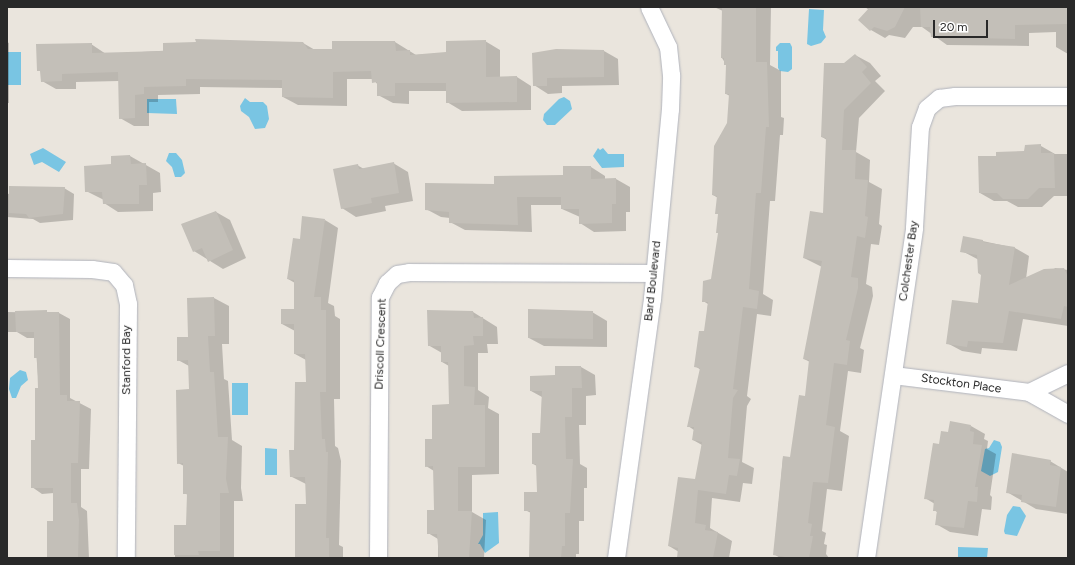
<!DOCTYPE html>
<style>
body{margin:0}
#map{position:relative;width:1075px;height:565px;overflow:hidden;background:#eae5dd;font-family:Figtree,sans-serif}
div>[style]{position:absolute}
[style*='--x']{left:calc(var(--x)*1px);top:calc(var(--y)*1px);width:calc(var(--w)*1px);rotate:calc(var(--a)*1deg)}
.water>*{inset:0;background:#79c5e3}
.shadow>*{inset:0;background:#0003}
.building>*{inset:0;background:#c3bfb8}
.roads{filter:drop-shadow(0 0 1px #b0b3bc) drop-shadow(0 0 1px #b0b3bc)}
.street>*{height:17px;margin:-8.5px;padding:0 8.5px;transform-origin:8.5px;border-radius:8.5px;background:#fff}
span{translate:-50% -50%;white-space:nowrap;text-align:center;line-height:1.15;-webkit-text-stroke:4px #fff;paint-order:stroke}
.street-label{font-size:12px;color:#292929}
.frame{position:absolute;inset:0;border:8px solid #292929;pointer-events:none}
.scale{position:absolute;left:933px;top:20px;width:55px;height:18px;box-sizing:border-box;border:2px solid #292929;border-top:0;padding-left:5px;font-size:12px;line-height:14px;white-space:nowrap;color:#292929;-webkit-text-stroke:3px #fff;paint-order:stroke}
</style>
<div id="map">
<div class="water">
<i style="clip-path:polygon(809px 9px,824px 10px,823px 30px,826px 37px,821px 43px,811px 46px,807px 44px)"></i>
<i style="clip-path:polygon(780px 43px,790px 43px,792px 47px,792px 69px,788px 72px,780px 71px,778px 68px,778px 51px,776px 51px,776px 47px)"></i>
<i style="clip-path:polygon(7px 52px,21px 52px,21px 85px,7px 85px)"></i>
<i style="clip-path:polygon(564px 97px,570px 101px,572px 109px,555px 125px,547px 125px,543px 120px,544px 114px,559px 99px)"></i>
<i style="clip-path:polygon(245px 98px,250px 102px,263px 102px,267px 106px,269px 119px,265px 128px,255px 129px,249px 117px,241px 111px,240px 106px)"></i>
<i style="clip-path:polygon(147px 99px,176px 99px,177px 114px,147px 113px)"></i>
<i style="clip-path:polygon(43px 148px,66px 162px,59px 172px,42px 162px,34px 165px,30px 154px)"></i>
<i style="clip-path:polygon(598px 148px,600px 150px,603px 148px,608px 154px,624px 154px,624px 167px,602px 168px,593px 156px)"></i>
<i style="clip-path:polygon(169px 153px,176px 153px,182px 160px,185px 173px,181px 177px,175px 177px,172px 167px,166px 161px)"></i>
<i style="clip-path:polygon(20px 370px,26px 372px,28px 380px,21px 386px,16px 398px,12px 398px,9px 389px,10px 378px)"></i>
<i style="clip-path:polygon(232px 383px,248px 383px,248px 415px,232px 415px)"></i>
<i style="clip-path:polygon(994px 440px,1000px 442px,1002px 447px,998px 472px,990px 476px,981px 471px,985px 449px,989px 448px)"></i>
<i style="clip-path:polygon(265px 448px,277px 449px,277px 475px,265px 475px)"></i>
<i style="clip-path:polygon(1013px 506px,1020px 507px,1026px 516px,1017px 536px,1005px 534px,1004px 531px,1007px 515px)"></i>
<i style="clip-path:polygon(498px 512px,499px 543px,485px 553px,480px 544px,478px 544px,483px 535px,483px 513px)"></i>
<i style="clip-path:polygon(958px 547px,988px 548px,987px 558px,958px 558px)"></i>
</div>
<div class="shadow">
<i style="clip-path:polygon(714px 7px,771px 7px,770px 65px,781px 71px,781px 117px,784px 118px,783px 135px,780px 135px,775px 201px,770px 201px,763px 294px,773px 300px,771px 316px,757px 314px,747px 396px,751px 399px,747px 406px,742px 462px,754px 468px,752px 484px,743px 483px,740px 502px,712px 498px,710px 528px,732px 541px,729px 558px,678px 558px,679px 552px,669px 546px,696px 480px,702px 445px,693px 440px,694px 430px,688px 426px,701px 370px,695px 366px,705px 333px,708px 304px,703px 301px,712px 280px,719px 234px,718px 198px,713px 195px,728px 123px,730px 96px,726px 94px,727px 66px,722px 58px,723px 11px)"></i>
<i style="clip-path:polygon(865px 7px,1068px 7px,1068px 54px,1056px 47px,1056px 32px,1029px 33px,1029px 46px,947px 45px,922px 27px,913px 27px,905px 38px,889px 35px,885px 38px,871px 30px,869px 10px)"></i>
<i style="clip-path:polygon(485px 41px,500px 50px,500px 77px,517px 77px,531px 86px,531px 110px,462px 111px,447px 102px,447px 91px,409px 91px,409px 104px,393px 103px,378px 95px,378px 85px,373px 79px,347px 79px,347px 106px,298px 105px,283px 97px,283px 88px,200px 87px,200px 94px,158px 95px,158px 102px,149px 102px,149px 126px,134px 126px,120px 118px,119px 81px,76px 82px,76px 89px,56px 89px,42px 81px,42px 72px,38px 70px,91px 44px,106px 54px,303px 43px,315px 50px,333px 50px,395px 42px,416px 55px,447px 53px)"></i>
<i style="clip-path:polygon(7px 42px,9px 43px,9px 103px,7px 103px)"></i>
<i style="clip-path:polygon(604px 51px,618px 59px,619px 85px,562px 86px,562px 93px,548px 94px,534px 85px,533px 54px)"></i>
<i style="clip-path:polygon(855px 55px,870px 63px,881px 76px,875px 81px,885px 91px,859px 118px,856px 152px,870px 160px,869px 182px,882px 189px,879px 224px,882px 226px,879px 245px,871px 244px,866px 284px,872px 287px,873px 296px,860px 348px,864px 350px,861px 373px,848px 371px,840px 431px,849px 436px,842px 491px,827px 489px,822px 531px,826px 533px,824px 544px,827px 545px,826px 554px,829px 558px,780px 558px,774px 554px,783px 457px,791px 458px,806px 397px,810px 362px,804px 359px,822px 267px,804px 258px,824px 214px,827px 140px,822px 137px,844px 64px)"></i>
<i style="clip-path:polygon(1026px 146px,1041px 146px,1055px 154px,1068px 154px,1068px 196px,1054px 196px,1042px 207px,1018px 207px,1007px 201px,994px 201px,980px 193px,997px 157px,1025px 152px)"></i>
<i style="clip-path:polygon(130px 156px,160px 173px,161px 192px,153px 193px,153px 211px,118px 212px,104px 203px,104px 200px,86px 191px,112px 165px)"></i>
<i style="clip-path:polygon(393px 163px,408px 172px,413px 201px,385px 206px,386px 211px,356px 217px,342px 208px,357px 165px,364px 169px)"></i>
<i style="clip-path:polygon(591px 167px,605px 176px,605px 179px,616px 179px,630px 187px,630px 212px,626px 212px,626px 231px,594px 232px,580px 223px,580px 217px,562px 209px,562px 205px,531px 205px,532px 232px,465px 230px,450px 222px,450px 218px,441px 217px,426px 209px,495px 185px,564px 176px)"></i>
<i style="clip-path:polygon(64px 188px,74px 194px,73px 220px,40px 223px,33px 219px,7px 217px,7px 194px)"></i>
<i style="clip-path:polygon(216px 212px,230px 220px,246px 258px,223px 269px,194px 251px)"></i>
<i style="clip-path:polygon(325px 220px,338px 228px,328px 303px,334px 306px,335px 316px,340px 319px,340px 399px,334px 399px,335px 446px,338px 448px,341px 461px,339px 545px,343px 547px,343px 558px,296px 558px,307px 505px,306px 484px,290px 476px,307px 383px,306px 360px,295px 354px,295px 331px,282px 324px,295px 310px,295px 283px,288px 279px,301px 240px)"></i>
<i style="clip-path:polygon(964px 237px,1015px 248px,1029px 256px,1026px 279px,1052px 272px,1055px 268px,1068px 270px,1068px 326px,1023px 319px,1017px 351px,982px 348px,981px 354px,962px 351px,947px 343px,978px 305px,982px 275px,979px 260px,962px 251px)"></i>
<i style="clip-path:polygon(214px 298px,229px 306px,229px 344px,222px 344px,224px 379px,228px 381px,232px 440px,242px 446px,241px 488px,243px 501px,234px 501px,234px 558px,175px 558px,175px 526px,187px 526px,188px 495px,184px 493px,184px 466px,178px 463px,190px 390px,189px 366px,178px 360px,189px 338px,188px 299px)"></i>
<i style="clip-path:polygon(7px 312px,59px 313px,70px 319px,70px 398px,91px 409px,89px 469px,81px 469px,81px 507px,87px 511px,89px 558px,48px 558px,54px 522px,54px 493px,42px 494px,32px 487px,39px 389px,35px 338px,27px 338px,17px 332px,7px 332px)"></i>
<i style="clip-path:polygon(473px 312px,497px 327px,498px 344px,487px 344px,488px 353px,478px 353px,478px 390px,489px 397px,488px 408px,499px 414px,499px 474px,472px 475px,472px 512px,486px 520px,484px 558px,438px 558px,438px 539px,428px 533px,435px 511px,434px 471px,426px 466px,434px 440px,450px 405px,449px 366px,442px 362px,442px 353px,428px 345px)"></i>
<i style="clip-path:polygon(592px 312px,607px 321px,607px 347px,544px 346px,529px 338px)"></i>
<i style="clip-path:polygon(556px 367px,581px 367px,595px 375px,596px 395px,586px 396px,586px 425px,579px 425px,580px 464px,587px 468px,587px 488px,584px 488px,584px 521px,579px 521px,579px 554px,576px 554px,576px 558px,525px 558px,530px 557px,531px 513px,525px 510px,538px 493px,537px 466px,533px 464px,541px 434px,542px 397px,531px 391px,556px 376px)"></i>
<i style="clip-path:polygon(971px 426px,985px 434px,984px 439px,988px 441px,987px 449px,996px 454px,990px 495px,992px 497px,991px 510px,982px 509px,978px 536px,950px 532px,936px 524px,937px 512px,934px 510px,935px 504px,925px 498px,940px 445px,949px 433px)"></i>
<i style="clip-path:polygon(1050px 461px,1068px 472px,1068px 514px,1036px 509px,1007px 492px)"></i>
</div>
<div class="building">
<i style="clip-path:polygon(722px 7px,756px 7px,756px 62px,767px 62px,769px 127px,766px 127px,761px 193px,756px 193px,749px 289px,759px 291px,757px 309px,743px 307px,733px 389px,738px 390px,733px 398px,728px 458px,740px 459px,737px 476px,729px 475px,726px 494px,698px 490px,695px 523px,706px 525px,705px 530px,718px 532px,713px 558px,677px 558px,678px 548px,668px 546px,678px 477px,695px 479px,702px 442px,692px 440px,694px 427px,687px 427px,700px 368px,694px 367px,699px 331px,704px 331px,708px 302px,702px 302px,703px 281px,711px 279px,718px 233px,716px 233px,718px 214px,715px 214px,717px 196px,712px 195px,714px 146px,727px 123px,729px 94px,725px 94px,726px 65px,724px 65px,724px 58px,721px 58px)"></i>
<i style="clip-path:polygon(870px 7px,905px 7px,895px 27px,887px 31px,874px 27px,870px 31px,858px 20px)"></i>
<i style="clip-path:polygon(920px 7px,1068px 7px,1068px 24px,1015px 25px,1015px 39px,931px 37px,930px 27px,921px 27px)"></i>
<i style="clip-path:polygon(195px 39px,303px 42px,308px 49px,332px 49px,332px 41px,395px 41px,396px 51px,410px 50px,410px 55px,446px 52px,446px 41px,486px 40px,486px 77px,517px 76px,517px 102px,446px 103px,446px 83px,395px 83px,395px 96px,377px 96px,377px 82px,372px 83px,371px 71px,333px 72px,333px 98px,282px 97px,282px 80px,186px 79px,186px 86px,144px 87px,144px 94px,135px 95px,135px 118px,119px 119px,118px 72px,62px 74px,62px 81px,41px 82px,40px 71px,37px 71px,36px 44px,92px 43px,92px 53px,163px 51px,163px 43px,196px 42px)"></i>
<i style="clip-path:polygon(556px 49px,604px 50px,604px 77px,547px 78px,547px 86px,533px 86px,532px 53px)"></i>
<i style="clip-path:polygon(855px 54px,867px 67px,862px 72px,871px 83px,844px 110px,842px 150px,856px 150px,855px 179px,868px 180px,865px 216px,868px 217px,865px 238px,857px 236px,851px 277px,858px 278px,858px 288px,846px 340px,850px 341px,847px 365px,834px 363px,826px 425px,835px 427px,828px 483px,813px 482px,808px 523px,812px 524px,810px 536px,813px 536px,809px 558px,791px 558px,773px 555px,783px 456px,790px 457px,799px 395px,805px 396px,809px 360px,803px 359px,822px 261px,803px 258px,810px 211px,823px 213px,826px 138px,821px 137px,824px 63px,844px 63px)"></i>
<i style="clip-path:polygon(1041px 144px,1041px 153px,1054px 153px,1055px 188px,1039px 188px,1028px 199px,1003px 199px,997px 193px,979px 193px,978px 156px,996px 156px,996px 152px,1024px 151px,1025px 145px)"></i>
<i style="clip-path:polygon(130px 155px,131px 164px,146px 163px,147px 185px,139px 185px,139px 204px,103px 204px,102px 192px,85px 192px,84px 166px,111px 164px,111px 156px)"></i>
<i style="clip-path:polygon(394px 162px,399px 193px,371px 198px,372px 203px,341px 209px,333px 169px,358px 164px,359px 169px)"></i>
<i style="clip-path:polygon(563px 166px,591px 166px,591px 179px,616px 178px,616px 204px,612px 204px,612px 223px,579px 224px,579px 209px,561px 209px,561px 197px,517px 197px,518px 225px,449px 223px,449px 212px,425px 210px,425px 183px,494px 184px,494px 176px,563px 175px)"></i>
<i style="clip-path:polygon(9px 186px,65px 187px,63px 214px,29px 218px,26px 214px,9px 213px)"></i>
<i style="clip-path:polygon(216px 211px,233px 250px,208px 262px,202px 248px,193px 252px,181px 224px)"></i>
<i style="clip-path:polygon(302px 216px,325px 219px,314px 297px,321px 297px,321px 310px,326px 310px,326px 392px,320px 392px,322px 439px,325px 439px,326px 452px,328px 452px,326px 538px,329px 538px,329px 558px,295px 558px,295px 504px,306px 504px,305px 477px,290px 477px,289px 450px,294px 450px,295px 382px,306px 382px,305px 354px,294px 354px,294px 324px,281px 324px,281px 309px,294px 309px,294px 280px,287px 279px,293px 238px,300px 239px)"></i>
<i style="clip-path:polygon(963px 236px,983px 240px,983px 242px,1015px 247px,1009px 285px,1044px 269px,1064px 268px,1068px 277px,1068px 307px,1064px 306px,1061px 319px,1009px 311px,1003px 343px,968px 341px,967px 347px,946px 344px,952px 300px,978px 303px,981px 275px,978px 273px,977px 255px,960px 252px)"></i>
<i style="clip-path:polygon(214px 297px,215px 336px,208px 336px,210px 372px,214px 372px,218px 437px,228px 437px,226px 479px,229px 493px,220px 493px,220px 551px,198px 551px,199px 555px,174px 555px,174px 525px,186px 525px,187px 494px,183px 494px,183px 463px,177px 464px,176px 390px,189px 389px,188px 360px,177px 361px,177px 337px,188px 337px,187px 298px)"></i>
<i style="clip-path:polygon(528px 309px,593px 311px,593px 339px,528px 338px)"></i>
<i style="clip-path:polygon(47px 310px,47px 312px,59px 312px,60px 395px,67px 395px,67px 401px,80px 401px,78px 463px,71px 463px,71px 503px,77px 503px,79px 520px,78px 558px,47px 558px,47px 521px,53px 521px,53px 488px,31px 488px,31px 440px,35px 440px,35px 388px,38px 388px,37px 358px,34px 358px,34px 332px,16px 332px,15px 311px)"></i>
<i style="clip-path:polygon(427px 310px,473px 311px,474px 318px,483px 317px,483px 336px,473px 336px,474px 345px,464px 346px,464px 386px,475px 387px,474px 405px,485px 405px,485px 467px,458px 467px,458px 511px,472px 511px,469px 558px,439px 558px,437px 534px,427px 534px,427px 510px,434px 510px,433px 466px,425px 467px,425px 439px,432px 439px,432px 405px,449px 404px,448px 362px,441px 362px,441px 346px,428px 346px)"></i>
<i style="clip-path:polygon(555px 366px,581px 366px,582px 388px,572px 388px,572px 417px,565px 417px,566px 459px,573px 459px,570px 513px,565px 513px,565px 546px,562px 546px,561px 558px,529px 558px,530px 511px,524px 511px,524px 492px,537px 492px,536px 464px,532px 464px,532px 433px,540px 433px,542px 391px,530px 391px,530px 376px,555px 375px)"></i>
<i style="clip-path:polygon(950px 421px,971px 425px,970px 431px,974px 432px,973px 444px,982px 445px,975px 487px,978px 487px,977px 502px,968px 501px,964px 528px,935px 525px,937px 511px,933px 511px,934px 500px,924px 499px,933px 443px,939px 444px,941px 431px,948px 432px)"></i>
<i style="clip-path:polygon(1012px 453px,1051px 460px,1050px 465px,1061px 467px,1056px 507px,1021px 502px,1022px 495px,1006px 493px)"></i>
</div>
<div class="roads">
<div class="street">
<i style="--x:7;--y:268;--w:85;--a:0.7"></i>
<i style="--x:92;--y:269;--w:21;--a:8"></i>
<i style="--x:113;--y:272;--w:17;--a:50"></i>
<i style="--x:124;--y:285;--w:19;--a:78"></i>
<i style="--x:128;--y:304;--w:254;--a:90.5"></i>
<i style="--x:1068;--y:373;--w:43;--a:154"></i>
<i style="--x:1029;--y:392;--w:45;--a:29.4"></i>
<i style="--x:893;--y:375;--w:137;--a:7.1"></i>
<i style="--x:378;--y:558;--w:261;--a:-89.6"></i>
<i style="--x:380;--y:297;--w:16;--a:-63"></i>
<i style="--x:387;--y:283;--w:13;--a:-42"></i>
<i style="--x:397;--y:274;--w:12;--a:-9"></i>
<i style="--x:409;--y:272;--w:245;--a:0.2"></i>
<i style="--x:616;--y:558;--w:261;--a:-82.1"></i>
<i style="--x:652;--y:299;--w:191;--a:-84.6"></i>
<i style="--x:670;--y:109;--w:34;--a:-88"></i>
<i style="--x:671;--y:75;--w:28;--a:-96"></i>
<i style="--x:668;--y:47;--w:44;--a:-115.4"></i>
<i style="--x:866;--y:558;--w:334;--a:-81.7"></i>
<i style="--x:914;--y:227;--w:100;--a:-86.6"></i>
<i style="--x:920;--y:127;--w:20;--a:-70"></i>
<i style="--x:927;--y:108;--w:16;--a:-40"></i>
<i style="--x:939;--y:98;--w:16;--a:-7"></i>
<i style="--x:955;--y:96;--w:113;--a:0"></i>
</div>
</div>
<div class="street-label">
<span style="left:909px;top:261px;rotate:-82deg">Colchester Bay</span>
<span style="left:653px;top:281px;rotate:-84deg">Bard Boulevard</span>
<span style="left:381px;top:344px;rotate:-88deg">Driscoll Crescent</span>
<span style="left:127px;top:360px;rotate:-90deg">Stanford Bay</span>
<span style="left:961px;top:384px;rotate:8deg">Stockton Place</span>
</div>
<div class="frame"></div>
<div class="scale">20 m</div>
</div>
